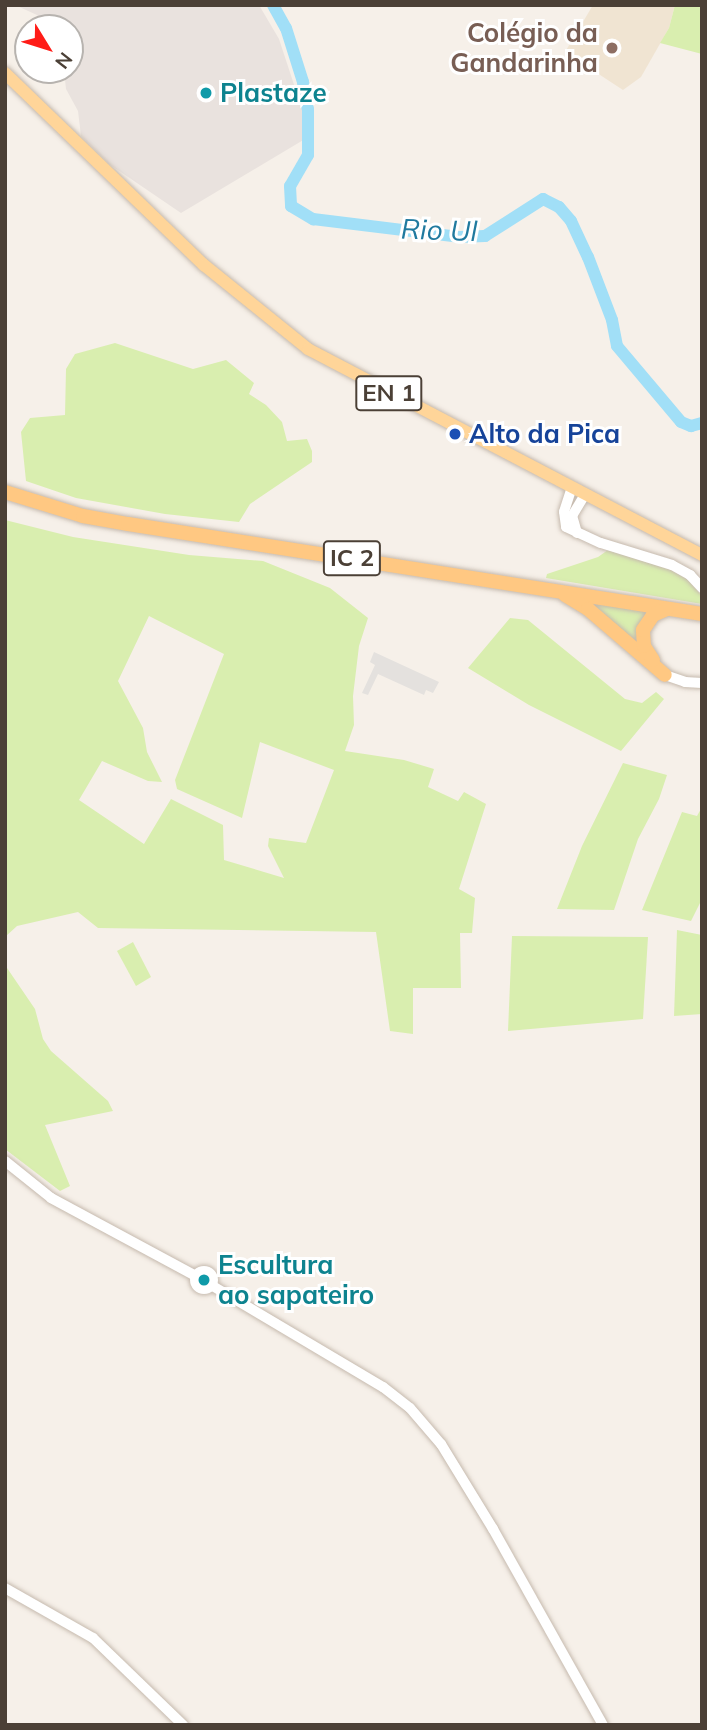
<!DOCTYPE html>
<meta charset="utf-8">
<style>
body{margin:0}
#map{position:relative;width:707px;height:1730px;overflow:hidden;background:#f6f0e9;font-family:Mulish,sans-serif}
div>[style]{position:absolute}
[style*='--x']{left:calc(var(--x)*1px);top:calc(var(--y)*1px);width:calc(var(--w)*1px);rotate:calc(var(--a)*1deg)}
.industrial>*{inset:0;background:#e9e2de}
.education>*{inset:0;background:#f0e4d2}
.green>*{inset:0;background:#d9eeaf}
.parking>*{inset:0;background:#e4e1de}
.river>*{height:12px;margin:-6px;padding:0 6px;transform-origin:6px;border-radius:6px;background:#a1dff7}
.roads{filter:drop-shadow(0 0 2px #c6baae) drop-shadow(0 0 2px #c6baae)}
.tertiary>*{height:10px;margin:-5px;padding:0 5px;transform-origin:5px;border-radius:5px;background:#fff}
.tertiary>.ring{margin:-5px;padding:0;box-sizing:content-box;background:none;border:10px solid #fff;border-radius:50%}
.primary>*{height:12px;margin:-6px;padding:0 6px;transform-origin:6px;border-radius:6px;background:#ffd599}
.trunk>*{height:14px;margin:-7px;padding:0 7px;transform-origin:7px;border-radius:7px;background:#ffc882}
.dots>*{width:19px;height:19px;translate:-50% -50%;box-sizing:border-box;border:4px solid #fff;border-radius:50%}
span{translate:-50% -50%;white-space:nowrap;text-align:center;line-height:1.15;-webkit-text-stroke:6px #fff;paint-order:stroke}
.shield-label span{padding:2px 5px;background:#fff;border:2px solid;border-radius:5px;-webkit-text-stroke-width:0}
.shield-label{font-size:24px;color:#4b4036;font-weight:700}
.education-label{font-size:26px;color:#785e54;font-weight:700}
.right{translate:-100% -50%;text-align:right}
.culture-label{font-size:26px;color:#0d838f;font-weight:700}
.left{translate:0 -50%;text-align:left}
.transit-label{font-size:26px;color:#164399;font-weight:700}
.water-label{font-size:28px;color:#207a9f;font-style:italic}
.frame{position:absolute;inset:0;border:7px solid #4b4036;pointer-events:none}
.north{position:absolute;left:14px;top:14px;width:70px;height:70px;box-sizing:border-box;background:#fff;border:2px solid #b7b3af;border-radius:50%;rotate:128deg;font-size:19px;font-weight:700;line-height:28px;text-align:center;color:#4b4036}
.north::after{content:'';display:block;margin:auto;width:24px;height:32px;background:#ff1c17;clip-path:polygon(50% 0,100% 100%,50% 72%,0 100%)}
</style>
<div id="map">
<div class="industrial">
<i style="clip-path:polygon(15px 5px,259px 5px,279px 39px,302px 109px,305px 139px,181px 213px,109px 164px,81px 136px,78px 111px,66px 89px,64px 70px,70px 70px,70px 28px,59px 28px,59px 25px)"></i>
</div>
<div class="education">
<i style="clip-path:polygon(593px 5px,675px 5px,669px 28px,641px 77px,623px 90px,565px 52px)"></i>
</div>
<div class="green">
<i style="clip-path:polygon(675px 5px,702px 5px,702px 54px,660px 43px,669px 28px)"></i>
<i style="clip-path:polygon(115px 343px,193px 369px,226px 360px,254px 383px,249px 394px,266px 405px,282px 422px,287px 441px,307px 439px,312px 451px,312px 462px,250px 504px,239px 522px,165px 514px,76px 498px,26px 481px,21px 432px,30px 418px,65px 415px,66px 369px,75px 354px)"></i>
<i style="clip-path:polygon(evenodd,5px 520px,73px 537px,189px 555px,263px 561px,330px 588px,368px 618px,359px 646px,353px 696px,354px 725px,345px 751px,404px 760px,434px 769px,428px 787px,458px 801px,464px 792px,486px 804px,459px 889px,475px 898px,472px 933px,460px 933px,461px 988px,413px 988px,413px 1034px,390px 1031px,376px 932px,98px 928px,78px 912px,17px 926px,5px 937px,5px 520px,149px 616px,224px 654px,175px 780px,177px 789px,242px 818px,260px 742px,334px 770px,306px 843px,269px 838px,268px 846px,284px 878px,224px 860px,223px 825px,171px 799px,144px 844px,79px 800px,102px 761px,148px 781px,162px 782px,147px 752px,143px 728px,118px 681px,149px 616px)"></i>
<i style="clip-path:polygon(608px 550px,671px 570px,688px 580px,701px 595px,702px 604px,546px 578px,547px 574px,598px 557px)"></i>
<i style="clip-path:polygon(580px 599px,651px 610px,640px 650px)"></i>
<i style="clip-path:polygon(510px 618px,528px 620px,625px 699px,642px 703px,656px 692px,664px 699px,621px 751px,529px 705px,468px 668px)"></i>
<i style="clip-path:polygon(623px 763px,667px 775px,659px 799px,638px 839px,614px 910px,557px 909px,582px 846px)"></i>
<i style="clip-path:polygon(702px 807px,702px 899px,691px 921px,642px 910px,682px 812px,697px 816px)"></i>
<i style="clip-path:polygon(677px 930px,702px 935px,702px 1014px,674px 1016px)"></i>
<i style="clip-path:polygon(512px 936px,648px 937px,643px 1019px,508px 1031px)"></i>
<i style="clip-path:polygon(133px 942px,151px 977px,136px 986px,117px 951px)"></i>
<i style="clip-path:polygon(5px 965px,35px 1009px,43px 1039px,51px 1051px,108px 1101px,113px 1111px,45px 1125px,70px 1186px,60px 1191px,5px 1149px)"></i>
</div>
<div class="parking">
<i style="clip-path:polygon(374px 652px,439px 682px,433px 693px,426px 690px,424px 695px,378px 674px,368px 695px,362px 693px,375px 665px,370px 662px)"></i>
</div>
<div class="river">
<i style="--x:273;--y:5;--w:26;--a:61"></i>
<i style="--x:286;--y:28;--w:57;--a:72.5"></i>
<i style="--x:303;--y:82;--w:27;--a:80"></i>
<i style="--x:308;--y:109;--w:46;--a:90"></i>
<i style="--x:308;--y:155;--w:36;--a:120"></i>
<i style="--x:290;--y:186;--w:20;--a:87"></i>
<i style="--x:291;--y:206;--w:26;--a:31"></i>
<i style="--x:313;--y:219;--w:147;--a:7"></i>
<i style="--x:459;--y:237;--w:26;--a:-2"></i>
<i style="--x:485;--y:236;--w:69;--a:-32.5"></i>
<i style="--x:543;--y:199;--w:18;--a:27"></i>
<i style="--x:559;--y:207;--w:18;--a:49"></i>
<i style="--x:571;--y:221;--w:40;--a:65"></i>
<i style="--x:588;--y:257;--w:67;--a:69.1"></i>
<i style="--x:612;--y:320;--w:26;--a:79"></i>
<i style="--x:617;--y:346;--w:99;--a:49.9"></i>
<i style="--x:681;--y:422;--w:11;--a:22"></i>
<i style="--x:691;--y:426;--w:11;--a:-15"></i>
</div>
<div class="roads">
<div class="tertiary">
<i style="--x:572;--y:487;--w:26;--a:108"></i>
<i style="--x:564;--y:512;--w:15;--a:82"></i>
<i style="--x:566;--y:527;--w:38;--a:25"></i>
<i style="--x:601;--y:543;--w:74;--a:17.2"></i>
<i style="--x:672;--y:565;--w:21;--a:29"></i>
<i style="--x:690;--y:575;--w:18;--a:47"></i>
<i style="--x:577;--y:533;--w:18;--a:-106"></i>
<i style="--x:572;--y:516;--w:26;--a:-59"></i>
<i style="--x:665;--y:675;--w:21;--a:19"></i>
<i style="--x:685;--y:682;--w:17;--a:3"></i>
<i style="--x:5;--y:1161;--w:59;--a:38.8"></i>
<i style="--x:51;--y:1198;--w:165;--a:28.3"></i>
<i class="ring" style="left:195px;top:1271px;width:8px;height:8px"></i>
<i style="--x:211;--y:1285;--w:200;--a:30.7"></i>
<i style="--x:383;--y:1387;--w:34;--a:38"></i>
<i style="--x:410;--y:1408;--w:48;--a:49.3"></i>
<i style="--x:441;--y:1444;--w:100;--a:58.5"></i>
<i style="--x:493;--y:1529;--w:225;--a:60.7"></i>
<i style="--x:5;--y:1588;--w:101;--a:29.6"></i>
<i style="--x:93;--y:1638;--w:125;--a:44"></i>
</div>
<div class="primary">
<i style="--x:5;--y:73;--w:277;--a:44"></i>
<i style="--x:204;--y:265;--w:134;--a:38.9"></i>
<i style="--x:308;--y:349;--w:445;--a:27.6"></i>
</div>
<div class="trunk">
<i style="--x:5;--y:492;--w:82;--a:17.1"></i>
<i style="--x:83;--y:516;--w:46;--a:10.1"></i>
<i style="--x:128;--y:524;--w:581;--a:8.91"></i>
<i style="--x:565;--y:595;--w:27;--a:31"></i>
<i style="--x:588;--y:609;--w:101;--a:40.6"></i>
<i style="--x:653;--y:660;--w:17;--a:-123"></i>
<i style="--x:644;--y:646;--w:16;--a:-94"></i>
<i style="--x:643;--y:630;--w:18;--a:-56"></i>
<i style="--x:653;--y:615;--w:15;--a:-23"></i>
</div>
</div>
<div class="dots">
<i style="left:612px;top:48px;background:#8d6e63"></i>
<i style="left:206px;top:93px;background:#0f9aa8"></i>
<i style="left:455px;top:434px;background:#1a4fb4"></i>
<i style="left:204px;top:1280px;background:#0f9aa8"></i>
</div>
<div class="shield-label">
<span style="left:389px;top:393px">EN 1</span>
<span style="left:352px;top:558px">IC 2</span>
</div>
<div class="education-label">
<span class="right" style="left:598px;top:48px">Colégio da<br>Gandarinha</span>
</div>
<div class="culture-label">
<span class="left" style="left:220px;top:93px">Plastaze</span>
<span class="left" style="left:218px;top:1280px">Escultura<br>ao sapateiro</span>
</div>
<div class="transit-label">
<span class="left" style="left:469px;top:434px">Alto da Pica</span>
</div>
<div class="water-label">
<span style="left:439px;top:230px;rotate:2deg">Rio Ul</span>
</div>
<div class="frame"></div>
<div class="north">N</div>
</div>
